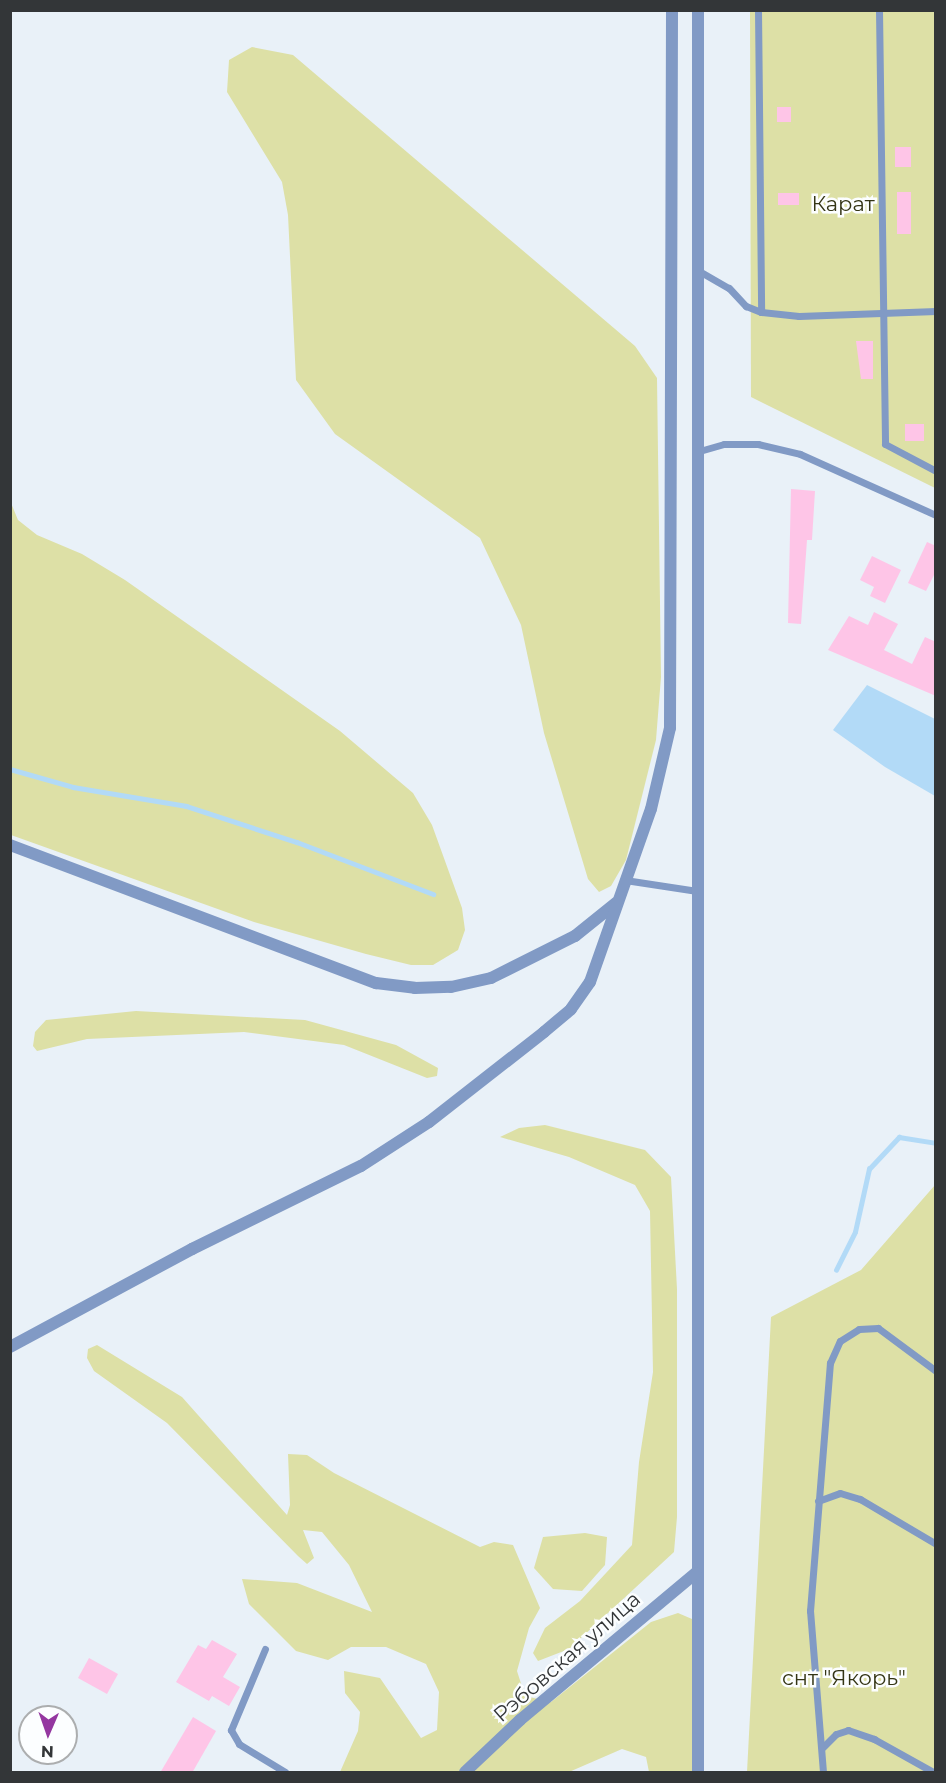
<!DOCTYPE html>
<meta charset="utf-8">
<style>
body{margin:0}
#map{position:relative;width:946px;height:1783px;overflow:hidden;background:#e9f1f8;font-family:Montserrat,sans-serif}
div>[style]{position:absolute}
[style*='--x']{left:calc(var(--x)*1px);top:calc(var(--y)*1px);width:calc(var(--w)*1px);rotate:calc(var(--a)*1deg)}
.green>*{inset:0;background:#dde0a6}
.water>*{inset:0;background:#b2daf7}
.stream>*{height:4.5px;margin:-2.25px;padding:0 2.25px;transform-origin:2.25px;border-radius:2.25px;background:#b2daf7}
.building>*{inset:0;background:#fec5e7}
.lane>*{height:7px;margin:-3.5px;padding:0 3.5px;transform-origin:3.5px;border-radius:3.5px;background:#819ac5}
.street>*{height:12px;margin:-6px;padding:0 6px;transform-origin:6px;border-radius:6px;background:#819ac5}
span{translate:-50% -50%;white-space:nowrap;text-align:center;line-height:1.15;-webkit-text-stroke:5px #fcfeff;paint-order:stroke}
.park-label{font-size:21px;color:#343515}
.street-label{font-size:21px;color:#333638}
.frame{position:absolute;inset:0;border:12px solid #333638;pointer-events:none}
.north{position:absolute;left:18px;top:1705px;width:60px;height:60px;box-sizing:border-box;background:#fcfeff;border:2px solid #acaeaf;border-radius:50%;rotate:182deg;font-size:16px;font-weight:700;line-height:24px;text-align:center;color:#333638}
.north::after{content:'';display:block;margin:auto;width:21px;height:27px;background:#9437a0;clip-path:polygon(50% 0,100% 100%,50% 72%,0 100%)}
</style>
<div id="map">
<div class="green">
<i style="clip-path:polygon(750px 11px,935px 11px,935px 488px,751px 397px)"></i>
<i style="clip-path:polygon(252px 47px,293px 55px,635px 346px,657px 378px,661px 677px,656px 740px,626px 860px,611px 886px,599px 892px,588px 879px,544px 733px,521px 625px,480px 538px,335px 434px,296px 380px,288px 215px,282px 182px,227px 92px,229px 60px)"></i>
<i style="clip-path:polygon(11px 503px,18px 520px,37px 535px,82px 554px,125px 580px,340px 731px,413px 793px,432px 825px,462px 908px,465px 930px,458px 950px,433px 965px,411px 965px,366px 954px,254px 922px,11px 835px)"></i>
<i style="clip-path:polygon(136px 1011px,305px 1020px,396px 1045px,438px 1068px,437px 1076px,427px 1078px,344px 1045px,244px 1032px,87px 1039px,37px 1051px,33px 1046px,35px 1032px,46px 1020px)"></i>
<i style="clip-path:polygon(545px 1125px,645px 1150px,671px 1177px,677px 1289px,677px 1517px,674px 1552px,569px 1649px,538px 1661px,533px 1653px,545px 1628px,580px 1601px,632px 1545px,639px 1462px,653px 1372px,650px 1211px,635px 1185px,569px 1157px,500px 1137px,519px 1128px)"></i>
<i style="clip-path:polygon(935px 1185px,935px 1772px,747px 1772px,771px 1317px,861px 1270px)"></i>
<i style="clip-path:polygon(97px 1345px,182px 1397px,287px 1515px,290px 1505px,288px 1454px,307px 1455px,334px 1473px,480px 1547px,494px 1542px,513px 1545px,540px 1608px,529px 1628px,517px 1671px,525px 1696px,551px 1702px,651px 1622px,678px 1613px,692px 1619px,694px 1772px,649px 1772px,646px 1757px,622px 1749px,569px 1772px,340px 1772px,358px 1731px,360px 1712px,345px 1693px,344px 1671px,380px 1678px,421px 1738px,437px 1730px,439px 1692px,426px 1664px,386px 1647px,351px 1647px,328px 1660px,296px 1651px,249px 1604px,242px 1579px,297px 1583px,372px 1612px,349px 1565px,322px 1532px,303px 1530px,314px 1558px,307px 1564px,298px 1556px,167px 1423px,94px 1371px,87px 1358px,88px 1349px)"></i>
<i style="clip-path:polygon(585px 1533px,607px 1537px,605px 1565px,582px 1591px,553px 1589px,534px 1568px,543px 1537px)"></i>
</div>
<div class="water">
<i style="clip-path:polygon(867px 685px,935px 719px,935px 796px,885px 767px,833px 730px)"></i>
</div>
<div class="stream">
<i style="--x:10;--y:769;--w:66;--a:15.9"></i>
<i style="--x:73;--y:787;--w:115;--a:9.5"></i>
<i style="--x:186;--y:806;--w:117;--a:18"></i>
<i style="--x:297;--y:842;--w:146;--a:20.9"></i>
<i style="--x:836;--y:1270;--w:42;--a:-63.4"></i>
<i style="--x:855;--y:1232;--w:65;--a:-77.5"></i>
<i style="--x:869;--y:1169;--w:44;--a:-46.8"></i>
<i style="--x:899;--y:1137;--w:37;--a:9"></i>
</div>
<div class="building">
<i style="clip-path:polygon(777px 107px,791px 107px,791px 122px,777px 122px)"></i>
<i style="clip-path:polygon(895px 147px,911px 147px,911px 167px,895px 167px)"></i>
<i style="clip-path:polygon(897px 192px,911px 192px,911px 234px,897px 234px)"></i>
<i style="clip-path:polygon(778px 193px,799px 193px,799px 205px,778px 205px)"></i>
<i style="clip-path:polygon(856px 341px,873px 341px,873px 379px,861px 379px)"></i>
<i style="clip-path:polygon(905px 424px,924px 424px,924px 441px,905px 441px)"></i>
<i style="clip-path:polygon(791px 489px,815px 491px,812px 540px,807px 540px,801px 624px,788px 623px)"></i>
<i style="clip-path:polygon(927px 542px,936px 546px,936px 571px,926px 591px,908px 583px)"></i>
<i style="clip-path:polygon(872px 556px,901px 570px,885px 603px,870px 596px,874px 587px,860px 580px)"></i>
<i style="clip-path:polygon(874px 612px,898px 624px,884px 650px,912px 664px,925px 637px,936px 642px,936px 696px,828px 650px,849px 616px,868px 625px)"></i>
<i style="clip-path:polygon(212px 1640px,237px 1654px,223px 1677px,240px 1687px,229px 1706px,212px 1696px,209px 1701px,176px 1682px,198px 1645px,206px 1649px)"></i>
<i style="clip-path:polygon(89px 1658px,118px 1674px,107px 1694px,78px 1678px)"></i>
<i style="clip-path:polygon(193px 1717px,216px 1731px,192px 1773px,160px 1773px)"></i>
</div>
<div class="lane">
<i style="--x:758;--y:10;--w:302;--a:89.4"></i>
<i style="--x:879;--y:10;--w:434;--a:89.2"></i>
<i style="--x:885;--y:444;--w:58;--a:27.9"></i>
<i style="--x:699;--y:271;--w:34;--a:30"></i>
<i style="--x:729;--y:288;--w:25;--a:47"></i>
<i style="--x:746;--y:306;--w:16;--a:22"></i>
<i style="--x:761;--y:312;--w:38;--a:6"></i>
<i style="--x:799;--y:316;--w:137;--a:-2.1"></i>
<i style="--x:696;--y:452;--w:29;--a:-16"></i>
<i style="--x:724;--y:444;--w:34;--a:0"></i>
<i style="--x:758;--y:444;--w:43;--a:13.4"></i>
<i style="--x:800;--y:454;--w:149;--a:24.2"></i>
<i style="--x:625;--y:880;--w:73;--a:8.7"></i>
<i style="--x:818;--y:1501;--w:23;--a:-20"></i>
<i style="--x:840;--y:1493;--w:21;--a:17"></i>
<i style="--x:860;--y:1499;--w:88;--a:30.6"></i>
<i style="--x:265;--y:1649;--w:88;--a:112.8"></i>
<i style="--x:231;--y:1730;--w:16;--a:60"></i>
<i style="--x:239;--y:1744;--w:54;--a:31.3"></i>
<i style="--x:823;--y:1747;--w:18;--a:-45"></i>
<i style="--x:836;--y:1734;--w:13;--a:-18"></i>
<i style="--x:848;--y:1730;--w:28;--a:19"></i>
<i style="--x:874;--y:1739;--w:68;--a:29.2"></i>
<i style="--x:823;--y:1772;--w:162;--a:-94.6"></i>
<i style="--x:810;--y:1611;--w:249;--a:-85.4"></i>
<i style="--x:830;--y:1363;--w:24;--a:-66"></i>
<i style="--x:840;--y:1341;--w:22;--a:-32"></i>
<i style="--x:859;--y:1329;--w:19;--a:-3"></i>
<i style="--x:878;--y:1328;--w:72;--a:36.6"></i>
</div>
<div class="street">
<i style="--x:698;--y:10;--w:1762;--a:90"></i>
<i style="--x:10;--y:845;--w:391;--a:20.7"></i>
<i style="--x:376;--y:983;--w:39;--a:7"></i>
<i style="--x:415;--y:988;--w:36;--a:-2"></i>
<i style="--x:451;--y:987;--w:41;--a:-12.7"></i>
<i style="--x:491;--y:978;--w:94;--a:-26.6"></i>
<i style="--x:575;--y:936;--w:53;--a:-38.8"></i>
<i style="--x:10;--y:1347;--w:207;--a:-28.3"></i>
<i style="--x:192;--y:1249;--w:188;--a:-26.2"></i>
<i style="--x:361;--y:1166;--w:81;--a:-32.9"></i>
<i style="--x:429;--y:1122;--w:146;--a:-38"></i>
<i style="--x:544;--y:1032;--w:35;--a:-40"></i>
<i style="--x:571;--y:1009;--w:33;--a:-55"></i>
<i style="--x:590;--y:982;--w:183;--a:-70.6"></i>
<i style="--x:651;--y:809;--w:83;--a:-76.8"></i>
<i style="--x:670;--y:728;--w:718;--a:-89.84"></i>
<i style="--x:465;--y:1772;--w:76;--a:-43.4"></i>
<i style="--x:520;--y:1720;--w:229;--a:-39.9"></i>
</div>
<div class="park-label">
<span style="left:843px;top:204px">Карат</span>
<span style="left:844px;top:1678px">снт "Якорь"</span>
</div>
<div class="street-label">
<span style="left:567px;top:1657px;rotate:-41deg">Рэбовская улица</span>
</div>
<div class="frame"></div>
<div class="north">N</div>
</div>
